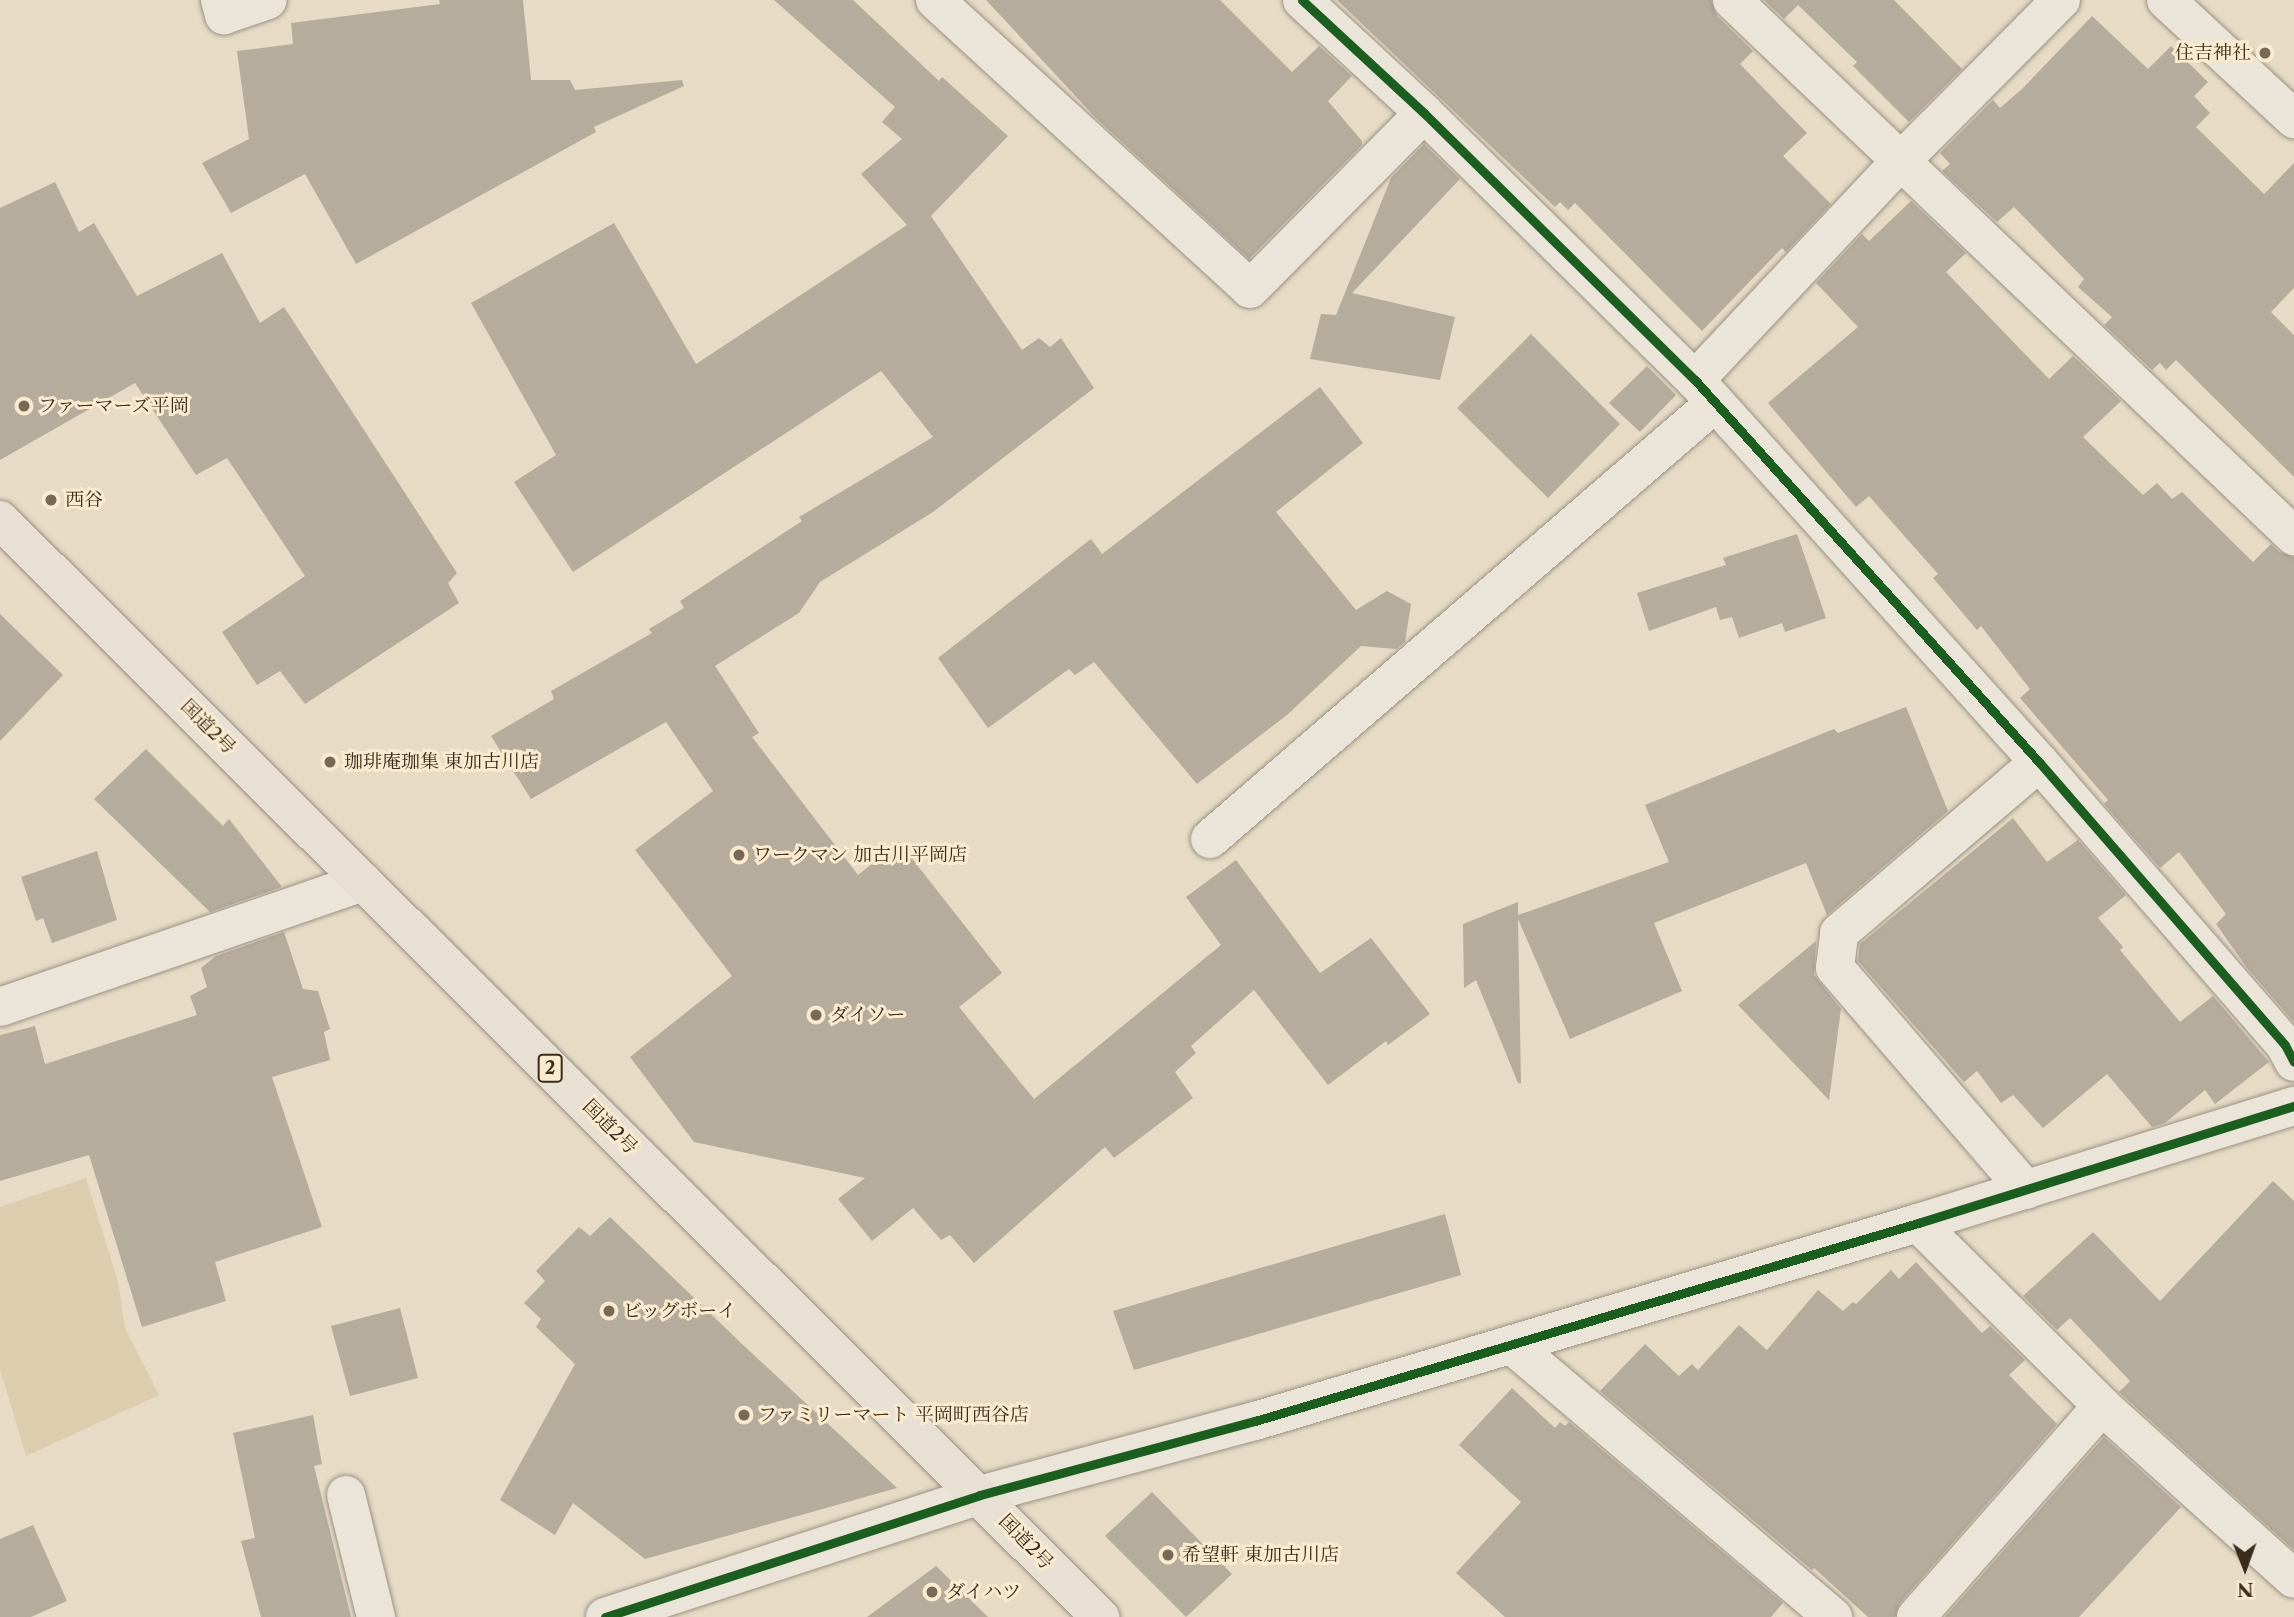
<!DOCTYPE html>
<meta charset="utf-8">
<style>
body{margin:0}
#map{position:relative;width:2294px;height:1617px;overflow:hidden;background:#e7dbc5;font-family:"Libre Caslon Text","Noto Serif JP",serif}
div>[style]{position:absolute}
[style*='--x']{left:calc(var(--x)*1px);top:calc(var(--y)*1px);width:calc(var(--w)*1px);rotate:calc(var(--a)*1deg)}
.green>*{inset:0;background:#deccae}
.building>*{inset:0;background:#b5ac9c}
.roads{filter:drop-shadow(0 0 2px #9b9284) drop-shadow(0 0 2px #9b9284)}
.minor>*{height:38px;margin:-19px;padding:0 19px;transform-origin:19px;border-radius:19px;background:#ebe4d9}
.tertiary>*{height:38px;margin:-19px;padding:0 19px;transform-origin:19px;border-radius:19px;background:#ebe4d9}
.trunk>*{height:38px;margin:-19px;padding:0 19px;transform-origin:19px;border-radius:19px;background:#e8e0d3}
.cycleway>*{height:9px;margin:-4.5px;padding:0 4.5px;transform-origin:4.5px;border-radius:4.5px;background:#1b5e20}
.dots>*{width:19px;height:19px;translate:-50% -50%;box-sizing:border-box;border:4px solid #f9ead0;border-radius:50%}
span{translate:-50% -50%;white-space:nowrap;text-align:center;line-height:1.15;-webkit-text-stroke:6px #f9ead0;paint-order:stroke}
.shield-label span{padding:2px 5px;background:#f9ead0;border:2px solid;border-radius:5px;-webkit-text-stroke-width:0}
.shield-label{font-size:18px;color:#3b2b1a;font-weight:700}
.poi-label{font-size:19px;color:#3b2b1a}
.right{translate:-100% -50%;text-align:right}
.left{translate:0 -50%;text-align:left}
.street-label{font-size:19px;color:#3b2b1a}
.north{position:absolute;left:2210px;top:1533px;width:70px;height:70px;-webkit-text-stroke:5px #f9ead0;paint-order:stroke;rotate:179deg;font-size:19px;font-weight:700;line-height:28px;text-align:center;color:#3b2b1a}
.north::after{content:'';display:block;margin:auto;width:24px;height:32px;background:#3b2b1a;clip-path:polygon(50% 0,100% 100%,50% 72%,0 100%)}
</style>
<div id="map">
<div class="green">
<i style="clip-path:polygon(86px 1178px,118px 1282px,125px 1328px,159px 1395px,26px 1456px,0 1369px,0 1207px)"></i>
</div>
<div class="building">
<i style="clip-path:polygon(439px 0,523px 0,531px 80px,570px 80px,575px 90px,682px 80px,684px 86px,594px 127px,596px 132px,356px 264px,305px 174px,231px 213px,202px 163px,249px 139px,237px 51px,293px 44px,291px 23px,440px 4px)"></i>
<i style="clip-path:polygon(774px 0,853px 0,939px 81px,942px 77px,1008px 136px,931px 216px,1022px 350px,1039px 338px,1050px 347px,1061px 338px,1094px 388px,933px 512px,820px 582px,799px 613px,715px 666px,759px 733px,752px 737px,858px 875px,899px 842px,1002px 973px,959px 1007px,1034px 1099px,1221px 945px,1186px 897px,1236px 860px,1320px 973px,1371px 938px,1430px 1014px,1388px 1045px,1386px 1041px,1328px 1085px,1254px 990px,1191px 1046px,1196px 1053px,1175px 1072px,1193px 1098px,1114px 1158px,1105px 1147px,974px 1263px,950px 1235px,941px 1240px,913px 1208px,872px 1241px,838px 1199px,865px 1178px,694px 1142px,630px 1057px,732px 976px,635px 850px,713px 791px,666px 722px,531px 799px,491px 736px,554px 699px,551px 691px,652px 633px,649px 629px,684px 608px,680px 601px,802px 521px,799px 517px,933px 437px,881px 371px,573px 572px,514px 482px,556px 455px,471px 303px,614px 223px,696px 364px,907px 225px,861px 174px,902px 139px,882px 122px,895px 107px)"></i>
<i style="clip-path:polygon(986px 0,1220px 0,1292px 72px,1319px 46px,1352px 76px,1328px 101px,1362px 141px,1362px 145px,1249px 259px,1096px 118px)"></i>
<i style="clip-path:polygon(1337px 0,1711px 0,1717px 16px,1753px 51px,1740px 64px,1807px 133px,1783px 156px,1831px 204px,1786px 252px,1782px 248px,1702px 331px,1575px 203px,1568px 210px,1560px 202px,1555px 207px)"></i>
<i style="clip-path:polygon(1764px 0,1894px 0,1962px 69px,1909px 122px,1853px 66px,1857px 62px,1798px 5px,1784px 19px)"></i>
<i style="clip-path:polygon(2092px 16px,2148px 69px,2171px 46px,2208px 82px,2194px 96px,2210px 113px,2196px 127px,2264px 194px,2294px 163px,2294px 288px,2271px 312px,2294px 335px,2294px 477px,2176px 360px,2166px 370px,2160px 363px,2152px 370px,2104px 325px,2112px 317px,2078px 287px,2084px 279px,2014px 207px,1997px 222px,1942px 171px,1950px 164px,1940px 153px,1993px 100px,2000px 108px,2022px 89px)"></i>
<i style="clip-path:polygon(1424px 144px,1460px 179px,1352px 293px,1455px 317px,1440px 380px,1310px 359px,1321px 314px,1336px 315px,1391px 178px)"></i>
<i style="clip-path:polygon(55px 182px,79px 232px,94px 223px,137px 296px,222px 253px,260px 323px,284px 307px,457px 573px,448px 583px,459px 603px,305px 704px,280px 671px,257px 685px,222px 632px,305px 576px,227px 458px,196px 475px,135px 383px,0 460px,0 208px)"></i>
<i style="clip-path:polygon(1911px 201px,1966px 253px,1946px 272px,2049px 379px,2073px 356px,2121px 401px,2083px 437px,2143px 495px,2157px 483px,2172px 499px,2182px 492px,2253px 562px,2271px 544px,2279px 552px,2294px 557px,2294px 1022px,2247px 968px,2216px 924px,2226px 914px,2179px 852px,2160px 868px,2104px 804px,2108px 800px,2020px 698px,2030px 689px,1981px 626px,1977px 630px,1933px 578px,1938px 574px,1869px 496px,1856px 507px,1768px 403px,1858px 327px,1816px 283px,1862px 234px,1869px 241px)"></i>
<i style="clip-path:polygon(1531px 334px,1620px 424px,1548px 498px,1457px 408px)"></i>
<i style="clip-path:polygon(1647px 366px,1676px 395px,1640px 432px,1609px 403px)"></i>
<i style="clip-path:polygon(1320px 387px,1363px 443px,1276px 512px,1356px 610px,1387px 591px,1411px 604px,1405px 642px,1396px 649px,1361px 646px,1287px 715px,1197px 784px,1094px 662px,1075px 675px,1069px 669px,988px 728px,938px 658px,1091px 539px,1102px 554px)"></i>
<i style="clip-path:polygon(1797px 534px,1826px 618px,1785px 632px,1782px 623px,1739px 638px,1732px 617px,1720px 620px,1716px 607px,1649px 631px,1637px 593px,1726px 565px,1723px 558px)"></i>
<i style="clip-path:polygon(0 614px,63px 675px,0 741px)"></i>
<i style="clip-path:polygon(1906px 707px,1948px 811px,1827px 915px,1806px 863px,1654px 923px,1682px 991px,1570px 1039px,1518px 919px,1521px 1083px,1518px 1083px,1476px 980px,1464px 988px,1463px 924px,1518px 902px,1518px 915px,1669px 862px,1645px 805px,1834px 729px,1838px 733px)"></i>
<i style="clip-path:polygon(146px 749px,223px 826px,229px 819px,282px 887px,210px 912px,94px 799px)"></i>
<i style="clip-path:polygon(2013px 818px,2047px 862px,2078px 840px,2126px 895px,2098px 918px,2123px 947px,2120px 950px,2180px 1022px,2213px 996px,2269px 1062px,2215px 1104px,2205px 1090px,2165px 1123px,2152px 1127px,2107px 1074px,2043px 1128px,2013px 1095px,2001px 1103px,1977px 1071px,1964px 1082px,1858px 961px,1860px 944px)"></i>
<i style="clip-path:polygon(97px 851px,117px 920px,52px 943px,43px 918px,36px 921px,21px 877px)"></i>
<i style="clip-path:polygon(284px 932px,303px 989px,318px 991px,330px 1029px,324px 1032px,330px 1060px,272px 1077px,322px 1227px,215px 1262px,226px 1301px,142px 1327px,89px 1155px,0 1181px,0 1035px,35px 1026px,45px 1064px,197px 1015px,190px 996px,207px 987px,201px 968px,216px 956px)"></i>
<i style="clip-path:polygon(1816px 941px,1814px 975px,1841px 1009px,1829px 1100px,1738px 1005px)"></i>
<i style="clip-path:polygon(2273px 1181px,2294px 1201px,2294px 1550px,2119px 1392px,2130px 1381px,2070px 1318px,2057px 1330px,2023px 1296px,2093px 1232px,2160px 1301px)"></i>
<i style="clip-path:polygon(1445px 1214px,1461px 1275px,1134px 1370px,1113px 1311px)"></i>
<i style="clip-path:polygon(610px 1217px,741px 1343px,897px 1488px,645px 1559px,573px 1503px,555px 1535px,500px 1500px,575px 1364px,536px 1327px,541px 1319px,524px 1303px,545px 1281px,536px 1271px,579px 1227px,590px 1236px)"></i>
<i style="clip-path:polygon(1916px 1262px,1982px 1333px,1990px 1326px,2025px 1360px,2009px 1375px,2057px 1424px,1900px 1603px,1895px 1617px,1868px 1617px,1814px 1568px,1812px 1570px,1600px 1391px,1645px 1344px,1679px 1376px,1692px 1364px,1698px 1370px,1739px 1325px,1767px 1350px,1818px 1290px,1843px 1311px,1853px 1302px,1856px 1304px,1891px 1270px,1899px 1279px)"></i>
<i style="clip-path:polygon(400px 1308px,418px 1378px,350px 1396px,331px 1326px)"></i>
<i style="clip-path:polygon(1512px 1388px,1555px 1428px,1560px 1422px,1565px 1426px,1569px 1422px,1783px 1603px,1771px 1617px,1505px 1617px,1456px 1573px,1521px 1502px,1459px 1445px)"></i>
<i style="clip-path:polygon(313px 1415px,322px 1464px,314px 1466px,351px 1617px,261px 1617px,241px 1541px,255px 1538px,233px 1433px)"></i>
<i style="clip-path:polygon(2104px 1437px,2181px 1507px,2079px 1617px,1945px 1617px)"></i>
<i style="clip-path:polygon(1152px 1492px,1232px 1574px,1186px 1617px,1105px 1536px)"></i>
<i style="clip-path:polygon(33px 1525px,67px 1601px,31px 1617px,0 1617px,0 1539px)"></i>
<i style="clip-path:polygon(936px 1566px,988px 1617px,867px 1617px)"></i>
</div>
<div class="roads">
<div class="minor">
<i style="--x:220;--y:0;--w:16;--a:75"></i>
<i style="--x:224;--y:15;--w:46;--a:-18.8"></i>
<i style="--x:935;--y:0;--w:427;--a:42.5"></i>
<i style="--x:1250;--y:289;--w:247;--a:-45.3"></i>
<i style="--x:1302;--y:0;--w:166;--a:42.8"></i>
<i style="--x:1424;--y:113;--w:380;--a:44.6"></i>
<i style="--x:1695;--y:380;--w:514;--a:48"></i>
<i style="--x:2039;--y:762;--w:375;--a:49"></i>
<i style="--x:2285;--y:1045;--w:19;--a:62"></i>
<i style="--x:1732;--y:0;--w:777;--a:43.64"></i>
<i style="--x:2166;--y:0;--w:175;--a:42.9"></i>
<i style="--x:1695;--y:380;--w:301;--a:-46.8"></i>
<i style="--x:1901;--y:161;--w:227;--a:-45.2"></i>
<i style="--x:1210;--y:839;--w:667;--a:-40.81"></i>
<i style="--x:0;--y:1007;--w:384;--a:-19"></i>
<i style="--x:2026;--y:1190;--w:293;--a:-130.7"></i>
<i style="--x:1835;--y:968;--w:35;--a:-83"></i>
<i style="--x:1839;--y:933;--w:263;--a:-40.5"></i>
<i style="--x:1918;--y:1223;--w:260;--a:44.8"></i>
<i style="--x:2102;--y:1406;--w:258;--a:42"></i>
<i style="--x:1512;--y:1345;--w:421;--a:40.3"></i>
<i style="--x:346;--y:1495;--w:126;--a:76.2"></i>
<i style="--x:605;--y:1617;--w:394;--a:-18"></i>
<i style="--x:1916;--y:1617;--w:281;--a:-48.6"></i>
</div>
<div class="tertiary">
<i style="--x:980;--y:1495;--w:285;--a:-15.1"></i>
<i style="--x:1255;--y:1421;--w:692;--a:-16.63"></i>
<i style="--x:1918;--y:1223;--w:394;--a:-17.3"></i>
</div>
<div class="trunk">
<i style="--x:0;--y:520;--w:1554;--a:44.92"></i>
</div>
</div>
<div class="cycleway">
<i style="--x:1302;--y:0;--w:166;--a:42.8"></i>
<i style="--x:1424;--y:113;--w:380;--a:44.6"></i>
<i style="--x:1695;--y:380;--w:514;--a:48"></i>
<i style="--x:2039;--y:762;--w:375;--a:49"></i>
<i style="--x:2285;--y:1045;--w:19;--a:62"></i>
<i style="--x:605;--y:1617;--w:394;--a:-18"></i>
<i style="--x:980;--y:1495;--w:285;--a:-15.1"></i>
<i style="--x:1255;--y:1421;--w:692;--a:-16.63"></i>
<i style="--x:1918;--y:1223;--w:394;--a:-17.3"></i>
</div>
<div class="dots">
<i style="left:2265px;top:53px;background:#776956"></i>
<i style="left:24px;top:406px;background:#776956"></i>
<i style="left:51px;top:500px;background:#776956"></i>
<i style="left:330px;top:762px;background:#776956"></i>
<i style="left:739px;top:855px;background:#776956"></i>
<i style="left:816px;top:1015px;background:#776956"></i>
<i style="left:609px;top:1311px;background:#776956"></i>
<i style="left:744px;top:1415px;background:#776956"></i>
<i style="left:1168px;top:1555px;background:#776956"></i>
<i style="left:932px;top:1592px;background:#776956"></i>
</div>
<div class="shield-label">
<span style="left:550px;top:1068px">2</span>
</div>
<div class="poi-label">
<span class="right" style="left:2251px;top:53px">住吉神社</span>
<span class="left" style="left:38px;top:406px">ファーマーズ平岡</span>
<span class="left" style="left:65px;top:500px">西谷</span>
<span class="left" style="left:344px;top:762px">珈琲庵珈集 東加古川店</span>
<span class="left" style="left:753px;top:855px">ワークマン 加古川平岡店</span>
<span class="left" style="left:830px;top:1015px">ダイソー</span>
<span class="left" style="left:623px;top:1311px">ビッグボーイ</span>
<span class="left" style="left:758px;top:1415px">ファミリーマート 平岡町西谷店</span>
<span class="left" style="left:1182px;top:1555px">希望軒 東加古川店</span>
<span class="left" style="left:946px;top:1592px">ダイハツ</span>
</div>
<div class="street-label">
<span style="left:208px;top:727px;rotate:45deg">国道2号</span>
<span style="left:610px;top:1127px;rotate:45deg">国道2号</span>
<span style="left:1026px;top:1542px;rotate:46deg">国道2号</span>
</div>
<div class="north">N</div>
</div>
